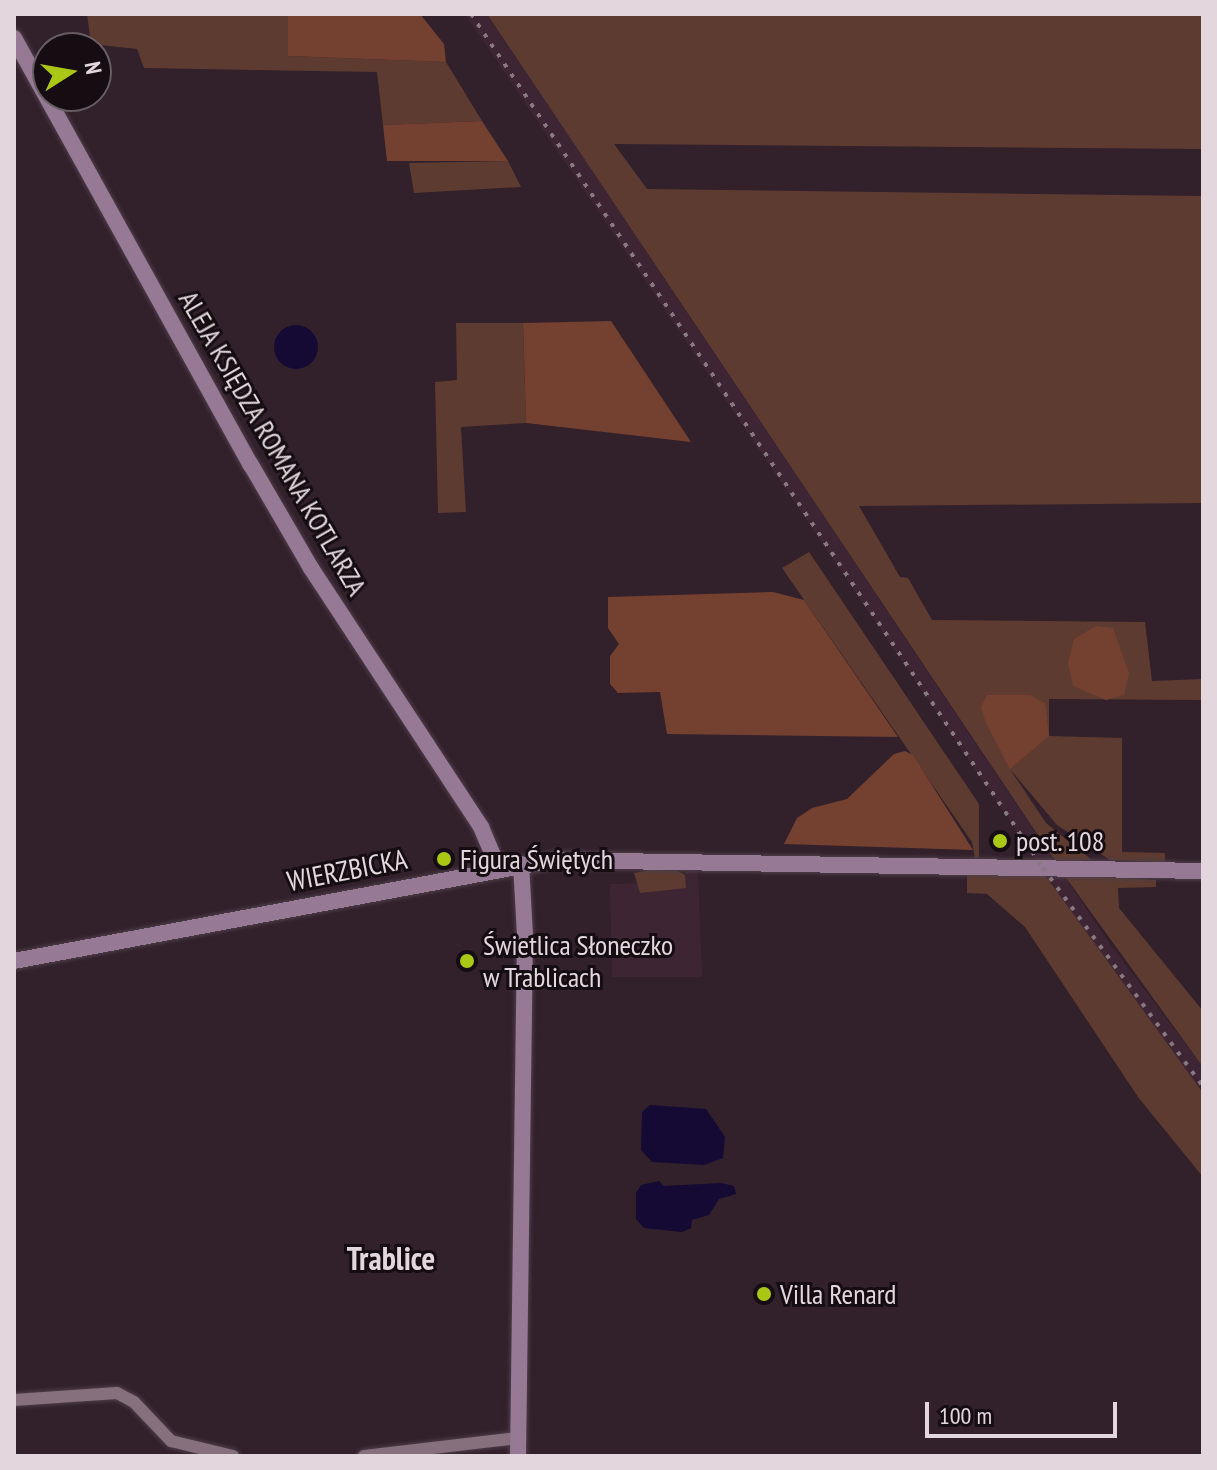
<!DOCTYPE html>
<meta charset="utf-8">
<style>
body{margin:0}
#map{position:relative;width:1217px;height:1470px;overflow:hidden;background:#32202b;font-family:"PT Sans Narrow",sans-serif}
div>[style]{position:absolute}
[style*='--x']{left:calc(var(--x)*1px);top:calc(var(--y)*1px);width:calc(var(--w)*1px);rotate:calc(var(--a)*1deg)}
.built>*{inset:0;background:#3e2534}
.green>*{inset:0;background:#5e3b31}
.forest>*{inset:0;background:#744030}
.water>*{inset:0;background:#140a34}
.round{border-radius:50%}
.roads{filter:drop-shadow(0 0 2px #4e3e48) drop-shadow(0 0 2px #4e3e48)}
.street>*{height:12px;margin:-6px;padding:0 6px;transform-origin:6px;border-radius:6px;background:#86707d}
.secondary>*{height:16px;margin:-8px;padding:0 8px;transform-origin:8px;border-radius:8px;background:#957995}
.rail>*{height:4px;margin-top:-2px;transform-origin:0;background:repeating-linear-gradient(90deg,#887982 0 4px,transparent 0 12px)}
.dots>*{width:22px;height:22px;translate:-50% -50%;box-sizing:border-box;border:4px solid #150d11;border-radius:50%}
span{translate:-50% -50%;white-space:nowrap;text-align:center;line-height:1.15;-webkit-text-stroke:6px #150d11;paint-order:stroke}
.street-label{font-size:28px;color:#e3d6dd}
.poi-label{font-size:28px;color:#e3d6dd}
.left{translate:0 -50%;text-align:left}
.quarter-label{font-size:32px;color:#e3d6dd;font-weight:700}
.frame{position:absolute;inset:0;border:16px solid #e3d6dd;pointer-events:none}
.north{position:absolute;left:32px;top:32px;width:80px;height:80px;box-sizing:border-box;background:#150d11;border:2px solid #675d63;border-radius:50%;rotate:79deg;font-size:22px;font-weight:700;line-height:32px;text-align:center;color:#e3d6dd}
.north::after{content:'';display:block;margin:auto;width:28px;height:36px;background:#abc716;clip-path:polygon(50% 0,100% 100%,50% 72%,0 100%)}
.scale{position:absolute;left:925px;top:1402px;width:192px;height:36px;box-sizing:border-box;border:4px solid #e3d6dd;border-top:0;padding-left:10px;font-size:24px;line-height:28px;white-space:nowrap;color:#e3d6dd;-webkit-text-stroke:6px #150d11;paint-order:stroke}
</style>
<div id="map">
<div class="built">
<i style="clip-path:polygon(465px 14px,487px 14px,1108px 941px,1203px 1067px,1203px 1093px,1113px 974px)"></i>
<i style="clip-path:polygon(685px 871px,698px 871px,702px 977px,612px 977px,610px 884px,685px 882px)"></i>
</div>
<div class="green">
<i style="clip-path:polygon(87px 14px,288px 14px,288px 56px,446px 62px,482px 121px,383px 125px,377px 72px,144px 68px,137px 49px,91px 44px)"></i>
<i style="clip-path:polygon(487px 14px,1203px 14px,1203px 149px,614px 144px,647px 189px,1203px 196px,1203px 503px,859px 506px,900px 577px,908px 578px,932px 620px,1145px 622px,1152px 681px,1203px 679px,1203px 700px,1049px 699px,1049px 736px,1122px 738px,1122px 852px,1165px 853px,1165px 862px,1110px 860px,1057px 825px,1010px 769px,1046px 823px,1092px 860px,1056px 862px)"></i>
<i style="clip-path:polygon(508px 161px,521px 187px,414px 193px,409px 163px)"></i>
<i style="clip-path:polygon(456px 323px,523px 323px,526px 423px,461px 427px,466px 512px,438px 513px,435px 382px,457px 380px)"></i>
<i style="clip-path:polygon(809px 552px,979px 804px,979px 857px,975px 858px,972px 842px,782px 568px)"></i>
<i style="clip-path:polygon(650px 870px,678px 871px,685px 875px,686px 888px,640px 893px,634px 873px)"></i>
<i style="clip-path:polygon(967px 874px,1045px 875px,1203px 1093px,1203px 1177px,1138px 1097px,1025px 927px,987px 894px,967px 893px)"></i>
<i style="clip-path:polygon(1064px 875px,1156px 880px,1156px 887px,1118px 888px,1119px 908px,1203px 1011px,1203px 1067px)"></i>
</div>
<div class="forest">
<i style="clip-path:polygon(288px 14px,420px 14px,444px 44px,446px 62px,288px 56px)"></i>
<i style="clip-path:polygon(482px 121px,508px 161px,387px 161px,383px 125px)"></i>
<i style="clip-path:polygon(611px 321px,691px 442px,526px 423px,523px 323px)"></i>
<i style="clip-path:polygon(773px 592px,804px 600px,898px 737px,667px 734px,660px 692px,618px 693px,610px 684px,610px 656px,619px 644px,608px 628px,608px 597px)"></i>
<i style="clip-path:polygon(1096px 626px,1113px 628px,1129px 673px,1124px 695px,1106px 700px,1073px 686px,1068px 663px,1074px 639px)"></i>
<i style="clip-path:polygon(987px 695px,1030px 695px,1045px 703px,1049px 736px,1010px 769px,986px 723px,981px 707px)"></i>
<i style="clip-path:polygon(905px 751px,913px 755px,973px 850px,784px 844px,797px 818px,812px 808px,847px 799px,894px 754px)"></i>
</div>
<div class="water">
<i class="round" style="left:274px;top:325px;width:44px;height:44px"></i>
<i style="clip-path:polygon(650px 1105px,706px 1109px,725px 1137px,723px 1158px,704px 1165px,652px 1162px,641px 1150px,642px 1112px)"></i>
<i style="clip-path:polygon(659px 1181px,664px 1186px,721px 1183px,734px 1186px,736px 1194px,719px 1199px,709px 1215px,692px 1220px,691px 1228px,682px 1232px,644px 1228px,636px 1219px,636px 1193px,641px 1185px)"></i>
</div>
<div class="roads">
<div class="street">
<i style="--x:14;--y:1400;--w:103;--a:-3.9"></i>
<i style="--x:117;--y:1393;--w:19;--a:28"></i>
<i style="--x:134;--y:1402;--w:54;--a:46.5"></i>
<i style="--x:171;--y:1441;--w:64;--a:13.6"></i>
<i style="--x:364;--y:1456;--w:155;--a:-6.7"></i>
</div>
<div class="secondary">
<i style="--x:14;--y:38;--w:488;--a:61"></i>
<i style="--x:251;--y:465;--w:119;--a:59.8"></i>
<i style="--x:311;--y:568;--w:310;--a:56.7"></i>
<i style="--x:481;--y:827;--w:43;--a:67"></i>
<i style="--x:14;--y:961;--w:549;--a:-10.59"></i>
<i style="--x:554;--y:860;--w:649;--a:0.97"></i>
<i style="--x:518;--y:1456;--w:521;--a:-89.23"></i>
<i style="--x:525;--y:935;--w:71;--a:-93.2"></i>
</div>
</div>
<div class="rail">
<i style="--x:471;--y:14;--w:1028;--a:56.19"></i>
<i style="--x:1043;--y:868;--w:271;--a:53.8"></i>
</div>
<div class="dots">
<i style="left:1000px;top:841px;background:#abc716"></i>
<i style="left:444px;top:859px;background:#abc716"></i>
<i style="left:467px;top:961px;background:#abc716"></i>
<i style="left:764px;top:1294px;background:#abc716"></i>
</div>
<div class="street-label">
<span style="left:273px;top:443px;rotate:60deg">ALEJA KSIĘDZA ROMANA KOTLARZA</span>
<span style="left:347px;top:870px;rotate:-11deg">WIERZBICKA</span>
</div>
<div class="poi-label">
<span class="left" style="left:1016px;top:841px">post. 108</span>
<span class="left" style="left:460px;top:859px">Figura Świętych</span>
<span class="left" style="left:483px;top:961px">Świetlica Słoneczko<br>w Trablicach</span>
<span class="left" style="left:780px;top:1294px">Villa Renard</span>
</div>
<div class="quarter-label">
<span style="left:391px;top:1258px">Trablice</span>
</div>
<div class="frame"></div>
<div class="north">N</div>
<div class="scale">100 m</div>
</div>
